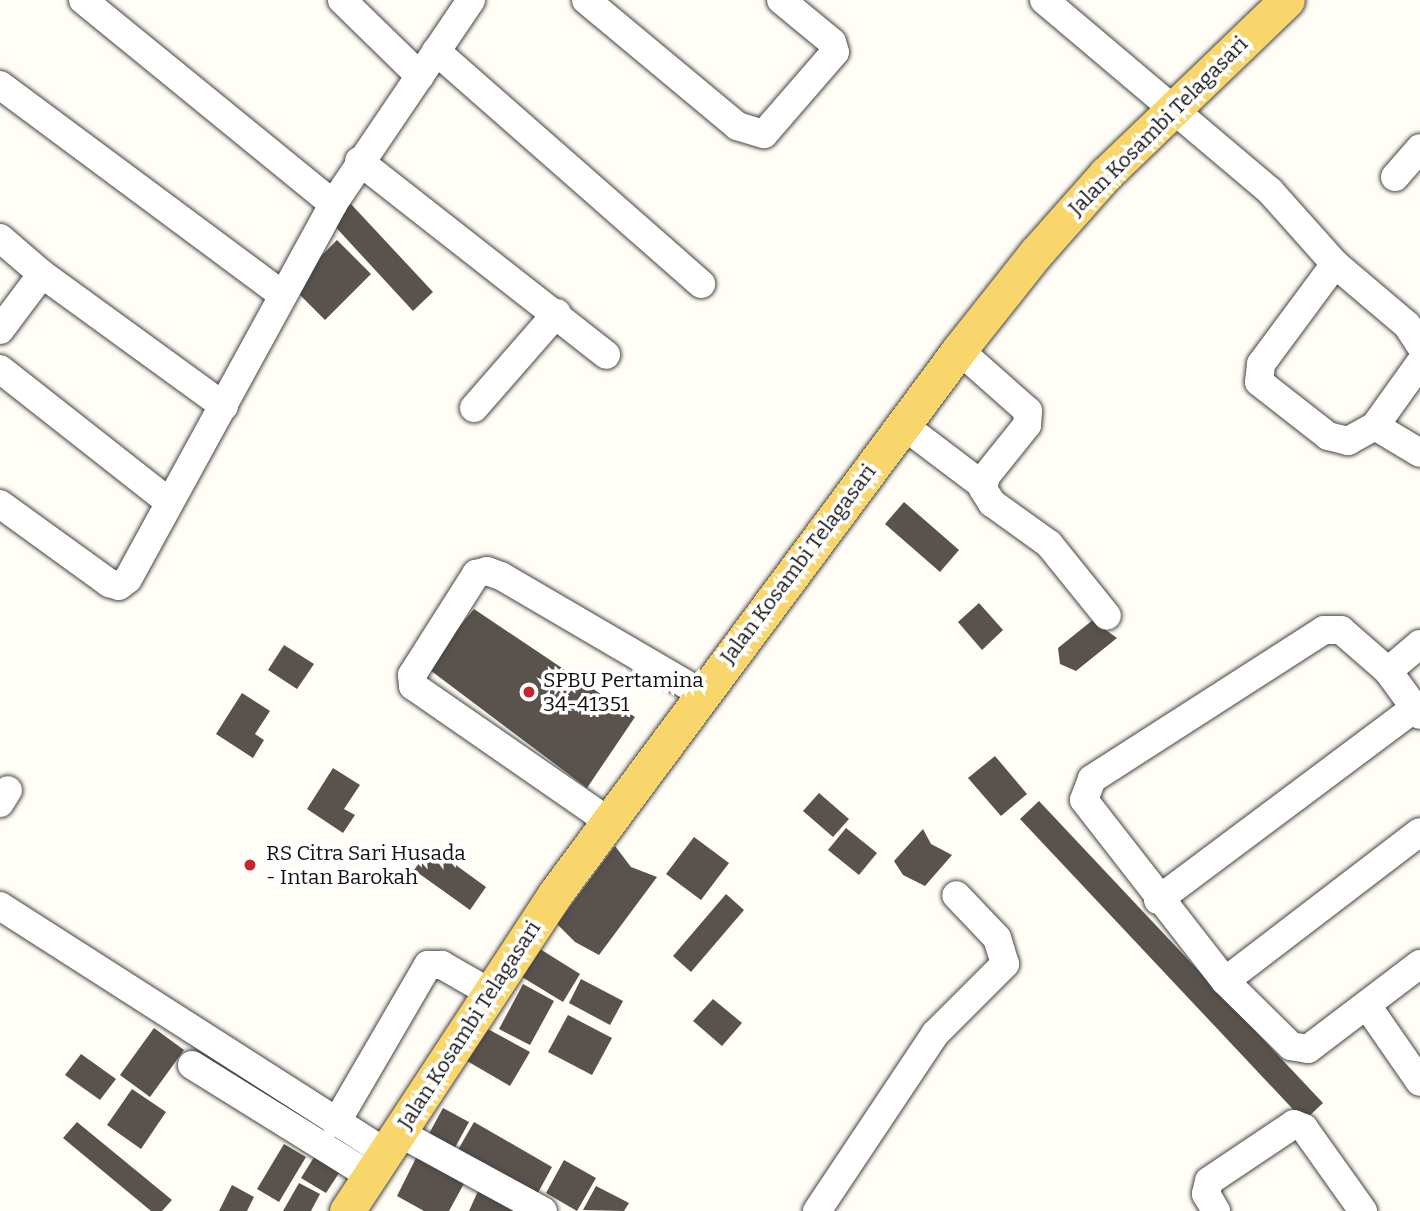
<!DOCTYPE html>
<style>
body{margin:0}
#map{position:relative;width:1420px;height:1211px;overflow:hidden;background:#fffdf5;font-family:Bitter,serif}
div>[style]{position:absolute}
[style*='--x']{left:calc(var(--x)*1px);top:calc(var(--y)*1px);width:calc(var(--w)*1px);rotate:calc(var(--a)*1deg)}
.building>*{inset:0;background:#5a524d}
.roads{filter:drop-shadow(0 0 2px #444) drop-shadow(0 0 2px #444)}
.minor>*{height:28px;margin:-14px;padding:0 14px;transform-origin:14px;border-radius:14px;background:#fff}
.major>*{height:35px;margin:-17.5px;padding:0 17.5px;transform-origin:17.5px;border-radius:17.5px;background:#f9d66b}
.dots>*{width:19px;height:19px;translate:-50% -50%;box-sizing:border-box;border:4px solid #fff;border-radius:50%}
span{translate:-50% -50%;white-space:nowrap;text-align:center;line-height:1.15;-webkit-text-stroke:7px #fff;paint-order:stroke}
.street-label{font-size:21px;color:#111}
.poi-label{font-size:21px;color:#111}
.left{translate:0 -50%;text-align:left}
</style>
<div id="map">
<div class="building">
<i style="clip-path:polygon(350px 203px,433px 292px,413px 311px,330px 221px)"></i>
<i style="clip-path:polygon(337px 240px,371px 274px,325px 320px,291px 286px)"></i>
<i style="clip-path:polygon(904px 502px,959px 550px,940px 572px,885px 524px)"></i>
<i style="clip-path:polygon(979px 603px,1003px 630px,982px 650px,958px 622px)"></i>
<i style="clip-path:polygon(474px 609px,635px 717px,587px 788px,426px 667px)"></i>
<i style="clip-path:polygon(1099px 615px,1103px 628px,1117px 638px,1076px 671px,1060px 664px,1058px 648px)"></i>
<i style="clip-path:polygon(284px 645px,314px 664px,297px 689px,268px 670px)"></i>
<i style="clip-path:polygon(242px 693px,270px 711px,255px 734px,264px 740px,253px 758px,216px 734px)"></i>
<i style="clip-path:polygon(995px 756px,1027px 794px,1001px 816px,968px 778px)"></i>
<i style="clip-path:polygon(333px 768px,360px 785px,344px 809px,355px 815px,343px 833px,307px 809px)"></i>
<i style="clip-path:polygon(819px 793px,849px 819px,833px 837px,803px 811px)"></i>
<i style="clip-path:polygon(1039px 801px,1323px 1103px,1304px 1121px,1020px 819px)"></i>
<i style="clip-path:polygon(846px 828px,877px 853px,859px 875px,828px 850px)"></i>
<i style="clip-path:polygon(923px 829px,931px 844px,952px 855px,925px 886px,903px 875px,894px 861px)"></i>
<i style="clip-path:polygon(694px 837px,729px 863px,701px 900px,666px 874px)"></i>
<i style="clip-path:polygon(615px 846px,631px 867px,657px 877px,599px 955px,575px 942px,557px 924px)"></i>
<i style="clip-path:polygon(431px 847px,486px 887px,470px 910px,414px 870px)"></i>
<i style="clip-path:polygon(726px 894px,744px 910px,691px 972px,673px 956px)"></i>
<i style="clip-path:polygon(540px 949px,580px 974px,563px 1002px,522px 977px)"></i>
<i style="clip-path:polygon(581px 979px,623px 1001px,610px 1025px,569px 1003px)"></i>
<i style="clip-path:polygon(523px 984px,554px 1001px,530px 1045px,499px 1029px)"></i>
<i style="clip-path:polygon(713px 999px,742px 1023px,722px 1046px,693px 1021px)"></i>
<i style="clip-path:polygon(568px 1015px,612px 1038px,592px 1075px,548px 1052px)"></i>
<i style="clip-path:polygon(154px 1028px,184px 1050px,150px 1097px,120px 1075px)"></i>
<i style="clip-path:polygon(486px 1028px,530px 1052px,510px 1086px,467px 1061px)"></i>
<i style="clip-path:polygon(81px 1054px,116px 1079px,100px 1100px,65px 1075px)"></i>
<i style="clip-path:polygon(132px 1089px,166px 1112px,141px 1149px,107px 1125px)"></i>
<i style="clip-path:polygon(443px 1108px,469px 1122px,451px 1155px,425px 1141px)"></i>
<i style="clip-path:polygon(77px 1122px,172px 1200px,162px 1211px,151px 1211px,63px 1138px)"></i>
<i style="clip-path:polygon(474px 1122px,552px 1167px,534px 1200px,455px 1155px)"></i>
<i style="clip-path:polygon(284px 1144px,306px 1157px,279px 1202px,257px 1189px)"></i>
<i style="clip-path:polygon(316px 1154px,341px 1170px,326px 1193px,301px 1178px)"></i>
<i style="clip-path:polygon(418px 1154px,466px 1180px,449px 1211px,424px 1211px,397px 1196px)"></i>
<i style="clip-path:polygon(564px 1160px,596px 1178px,577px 1211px,546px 1193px)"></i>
<i style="clip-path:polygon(299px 1183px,320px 1194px,311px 1211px,283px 1211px)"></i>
<i style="clip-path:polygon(232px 1185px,254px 1197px,247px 1211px,219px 1211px)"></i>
<i style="clip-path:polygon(596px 1186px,629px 1203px,624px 1211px,583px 1210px)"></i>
<i style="clip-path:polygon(479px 1189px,527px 1211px,469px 1211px)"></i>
</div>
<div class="roads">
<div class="minor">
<i style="--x:83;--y:0;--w:323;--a:39.2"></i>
<i style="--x:342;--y:0;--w:109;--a:44.3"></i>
<i style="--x:586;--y:0;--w:197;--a:39.8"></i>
<i style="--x:737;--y:126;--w:28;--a:17"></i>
<i style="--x:764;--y:134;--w:108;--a:-49.1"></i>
<i style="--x:835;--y:52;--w:10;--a:-107"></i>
<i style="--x:832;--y:42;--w:66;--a:-140.5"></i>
<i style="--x:1044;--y:0;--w:296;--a:40.2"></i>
<i style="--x:1270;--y:191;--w:98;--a:48.3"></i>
<i style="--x:1335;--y:264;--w:94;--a:40.3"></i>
<i style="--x:1407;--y:325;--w:24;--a:57"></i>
<i style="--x:436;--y:51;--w:353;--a:41.3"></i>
<i style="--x:0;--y:85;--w:350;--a:36.6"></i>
<i style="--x:359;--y:161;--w:314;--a:38.1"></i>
<i style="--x:1395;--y:177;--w:38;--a:-49"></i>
<i style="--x:0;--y:238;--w:55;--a:40.6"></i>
<i style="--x:42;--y:274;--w:225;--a:36"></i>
<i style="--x:1335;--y:264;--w:124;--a:126.5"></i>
<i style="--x:1261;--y:364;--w:18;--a:96"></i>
<i style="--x:1259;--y:382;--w:88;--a:38"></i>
<i style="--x:1328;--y:436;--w:21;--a:14"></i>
<i style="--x:1348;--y:441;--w:31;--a:-29"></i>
<i style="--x:1375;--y:426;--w:77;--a:-54.5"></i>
<i style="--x:0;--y:330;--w:70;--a:-53.1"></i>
<i style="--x:959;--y:350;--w:92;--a:41.5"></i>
<i style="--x:1028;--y:411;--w:14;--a:94"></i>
<i style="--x:1027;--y:425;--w:65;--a:128.8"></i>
<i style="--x:986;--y:476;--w:13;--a:103"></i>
<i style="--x:983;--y:489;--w:17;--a:57"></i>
<i style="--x:992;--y:503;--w:70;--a:35.7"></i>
<i style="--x:1049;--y:544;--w:92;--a:51.1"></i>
<i style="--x:0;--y:369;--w:214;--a:38.2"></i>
<i style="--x:474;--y:408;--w:126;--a:-48.9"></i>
<i style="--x:903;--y:425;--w:98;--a:37.1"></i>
<i style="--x:1375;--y:426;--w:52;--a:31"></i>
<i style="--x:0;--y:504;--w:135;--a:35.9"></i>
<i style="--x:109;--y:583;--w:10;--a:17"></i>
<i style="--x:119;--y:586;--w:11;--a:-38"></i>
<i style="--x:128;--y:579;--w:427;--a:-61.3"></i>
<i style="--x:333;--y:204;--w:246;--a:-55.9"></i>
<i style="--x:1420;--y:644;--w:42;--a:139.8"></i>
<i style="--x:1388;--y:671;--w:54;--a:54"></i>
<i style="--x:1388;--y:671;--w:62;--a:-138.9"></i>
<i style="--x:1341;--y:630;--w:17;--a:180"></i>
<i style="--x:1324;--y:630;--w:276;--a:147.3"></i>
<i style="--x:1092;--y:779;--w:22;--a:111"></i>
<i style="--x:1084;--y:800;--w:229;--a:52.1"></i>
<i style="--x:1225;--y:981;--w:245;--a:-37.4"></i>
<i style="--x:0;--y:803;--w:15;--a:-58"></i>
<i style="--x:608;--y:821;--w:237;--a:-145.3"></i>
<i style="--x:413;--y:686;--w:11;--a:-95"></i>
<i style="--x:412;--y:675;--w:120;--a:-57.6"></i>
<i style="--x:476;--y:574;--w:11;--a:-15"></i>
<i style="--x:487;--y:571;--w:15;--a:20"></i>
<i style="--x:501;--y:576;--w:232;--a:30.3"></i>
<i style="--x:1158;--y:900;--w:321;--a:-36.8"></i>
<i style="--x:0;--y:906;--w:457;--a:32.6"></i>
<i style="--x:1225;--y:981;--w:93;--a:44.6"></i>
<i style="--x:1291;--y:1046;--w:17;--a:10"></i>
<i style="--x:1308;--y:1049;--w:141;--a:-37.2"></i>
<i style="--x:1368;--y:1007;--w:91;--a:55.3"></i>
<i style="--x:192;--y:1065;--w:210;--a:31.9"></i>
<i style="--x:336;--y:1123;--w:183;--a:-59.8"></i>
<i style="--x:428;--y:965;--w:14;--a:0"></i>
<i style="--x:442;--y:965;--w:54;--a:29.9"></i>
<i style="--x:398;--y:1132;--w:165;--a:28.6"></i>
<i style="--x:817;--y:1211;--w:213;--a:-56.3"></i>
<i style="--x:935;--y:1034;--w:99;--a:-45"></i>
<i style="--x:1005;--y:964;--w:27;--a:-107"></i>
<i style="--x:997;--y:938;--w:59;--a:-133.6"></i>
<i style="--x:1216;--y:1211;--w:20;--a:-120"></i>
<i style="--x:1206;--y:1194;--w:13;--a:-77"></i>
<i style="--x:1209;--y:1181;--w:102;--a:-33.8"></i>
<i style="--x:1294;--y:1124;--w:11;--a:22"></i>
<i style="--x:1304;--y:1128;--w:102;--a:54.6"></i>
</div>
<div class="major">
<i style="--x:347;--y:1211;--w:379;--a:-56.7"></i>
<i style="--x:555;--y:894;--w:678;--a:-53.4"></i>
<i style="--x:959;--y:350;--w:124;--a:-51.6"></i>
<i style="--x:1036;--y:253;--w:106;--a:-48.5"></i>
<i style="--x:1106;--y:174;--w:251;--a:-43.9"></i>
</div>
</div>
<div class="dots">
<i style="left:529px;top:692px;background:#c4262e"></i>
<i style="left:250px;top:865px;background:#c4262e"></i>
</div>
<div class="street-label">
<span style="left:1158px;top:126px;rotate:-45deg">Jalan Kosambi Telagasari</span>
<span style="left:798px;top:564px;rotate:-53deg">Jalan Kosambi Telagasari</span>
<span style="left:469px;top:1025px;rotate:-57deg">Jalan Kosambi Telagasari</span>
</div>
<div class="poi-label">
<span class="left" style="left:543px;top:692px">SPBU Pertamina<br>34-41351</span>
<span class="left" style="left:266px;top:865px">RS Citra Sari Husada<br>- Intan Barokah</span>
</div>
</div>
